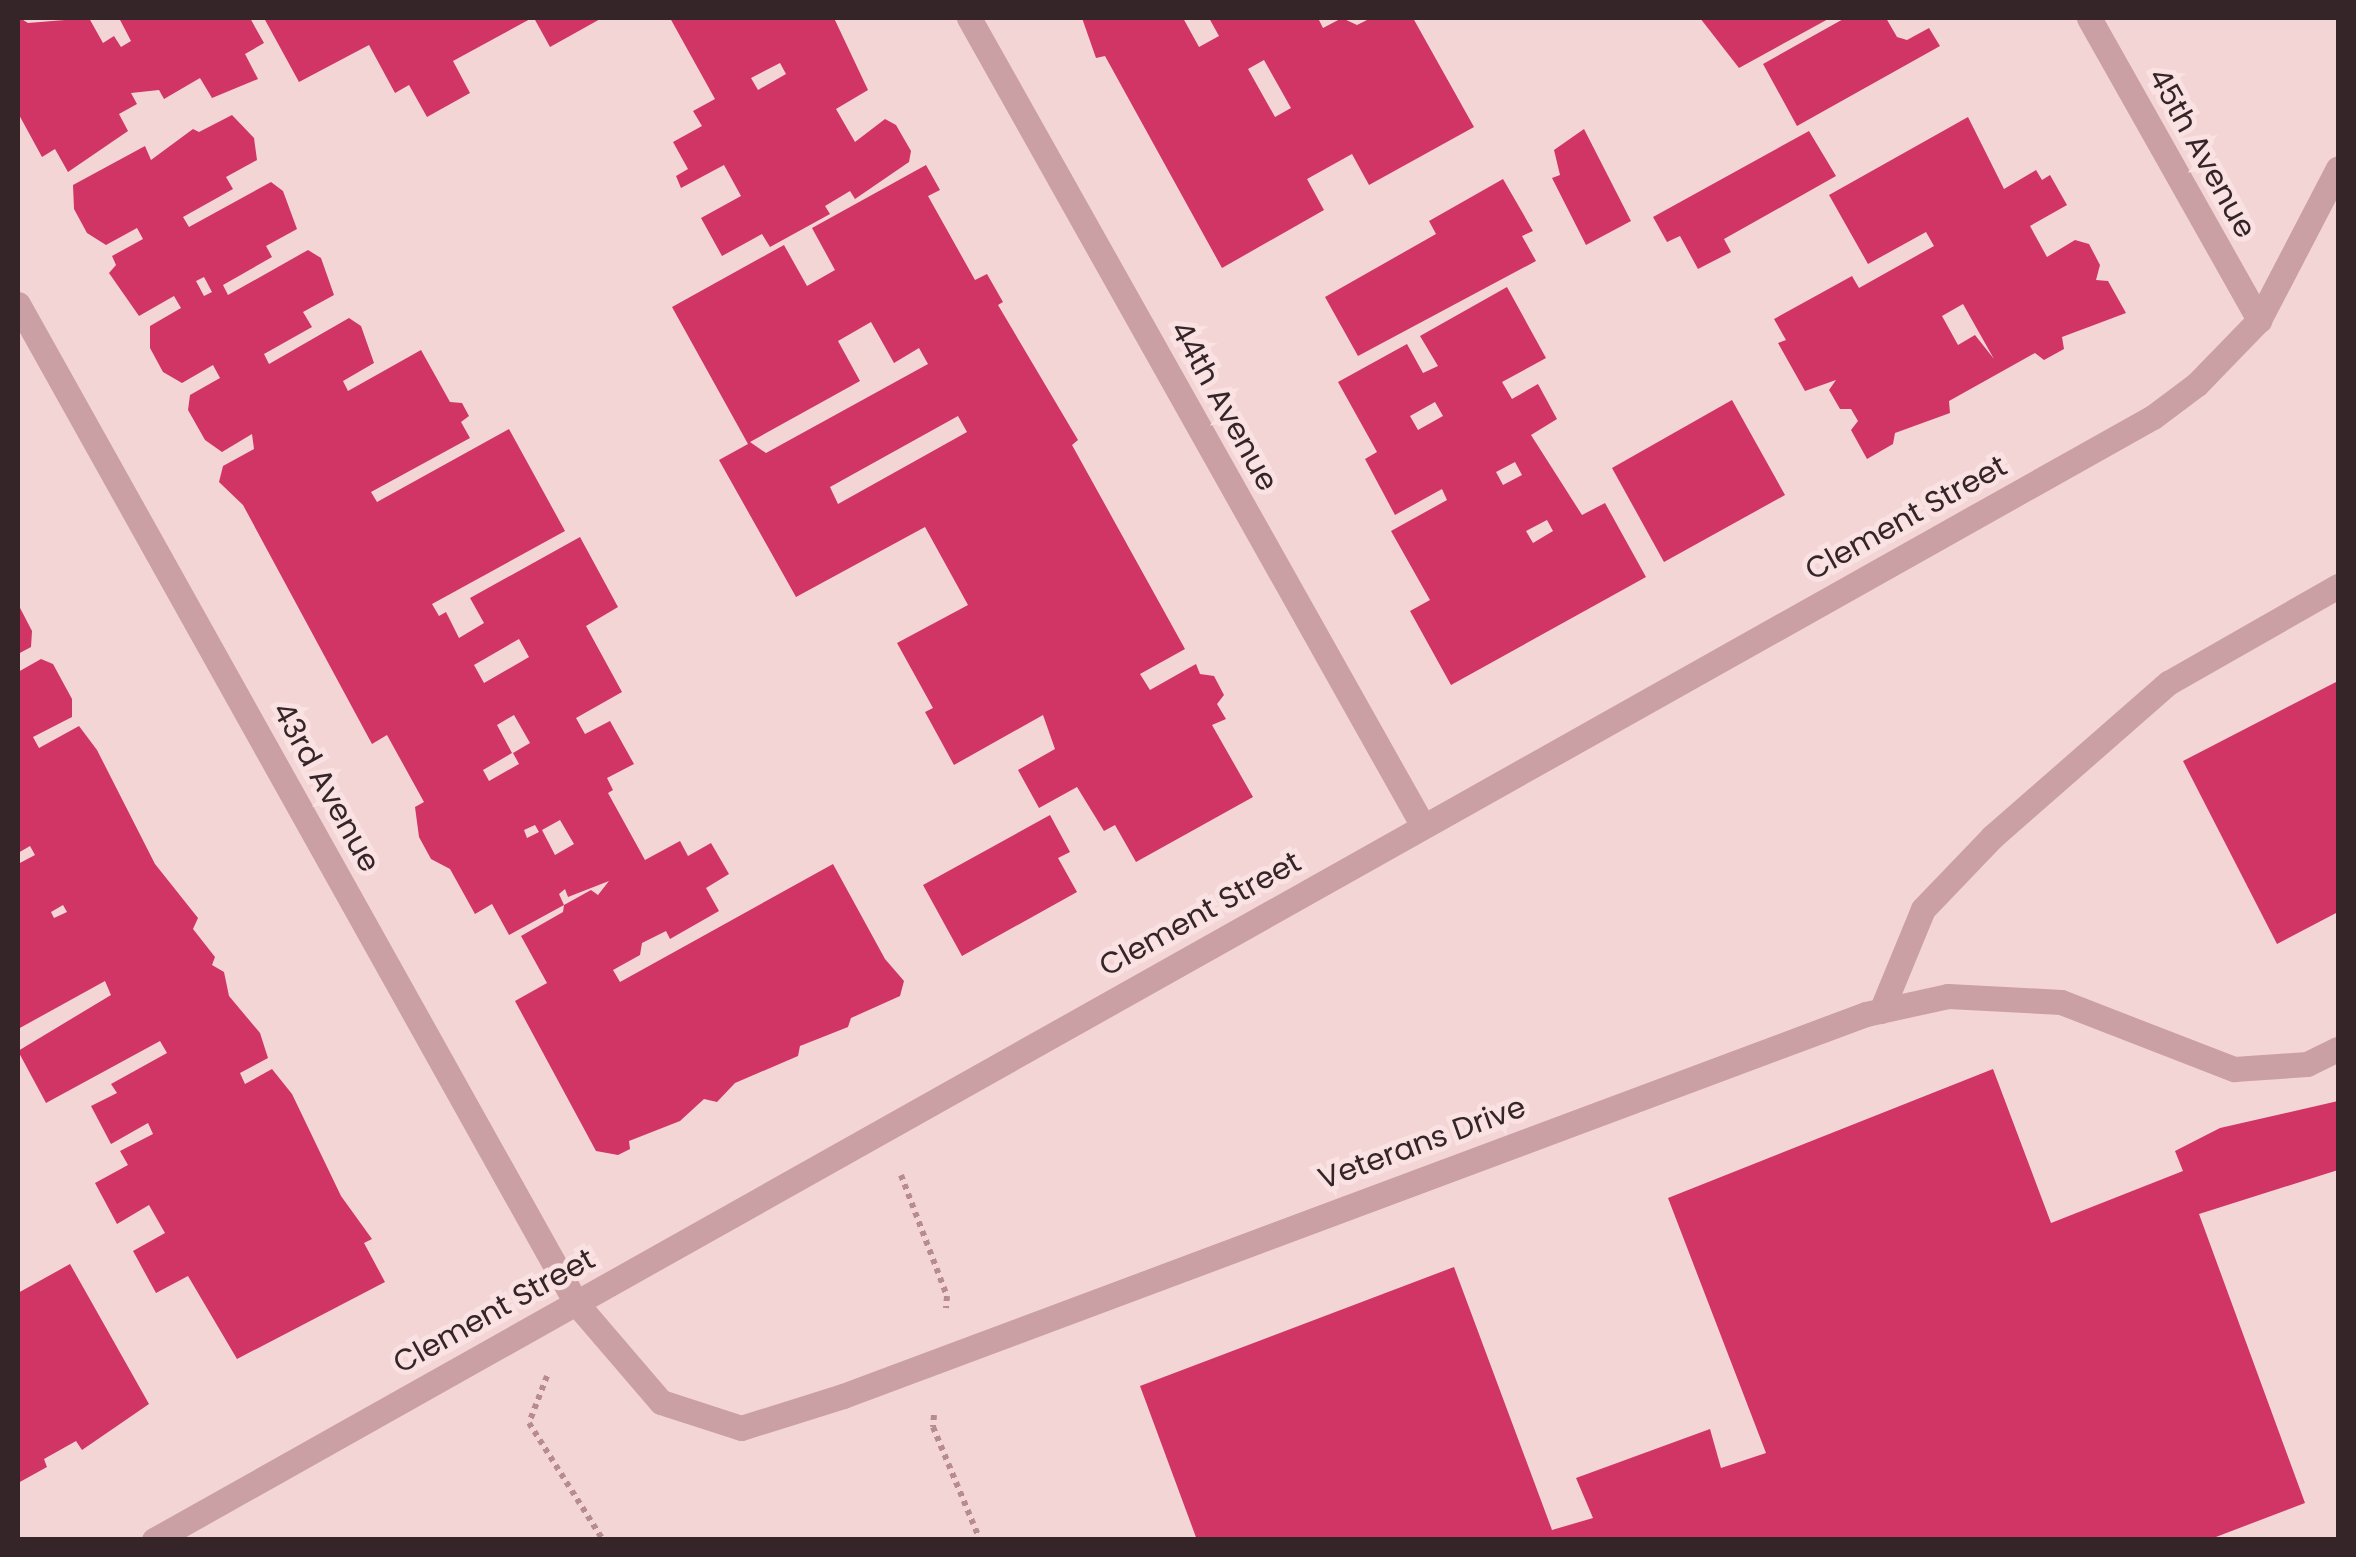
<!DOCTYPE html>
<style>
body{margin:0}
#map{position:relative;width:2356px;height:1557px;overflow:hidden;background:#f3d5d6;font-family:Poppins,sans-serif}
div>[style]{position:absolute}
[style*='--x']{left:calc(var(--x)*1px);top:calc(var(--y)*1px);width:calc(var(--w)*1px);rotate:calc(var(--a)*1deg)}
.building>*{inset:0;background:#d13565}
.path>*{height:6px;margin-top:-3px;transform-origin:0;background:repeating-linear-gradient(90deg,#b78b90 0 5px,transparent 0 10px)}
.service>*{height:25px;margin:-12.5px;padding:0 12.5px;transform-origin:12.5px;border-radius:12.5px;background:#cba0a4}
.minor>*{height:25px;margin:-12.5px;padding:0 12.5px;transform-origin:12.5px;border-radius:12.5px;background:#cba0a4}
span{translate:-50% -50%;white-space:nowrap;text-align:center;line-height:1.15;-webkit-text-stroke:10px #fae1e2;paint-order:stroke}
.street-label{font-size:30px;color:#352428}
.frame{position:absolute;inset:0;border:20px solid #352428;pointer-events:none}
</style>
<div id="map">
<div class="building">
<i style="clip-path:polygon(20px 18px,28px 23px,89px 18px,103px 43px,114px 36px,121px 47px,131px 41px,119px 18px,250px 18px,264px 43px,245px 54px,258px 79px,212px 98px,200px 78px,164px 99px,159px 90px,131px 93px,137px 104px,119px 114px,128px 131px,68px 172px,55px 149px,42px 157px,18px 113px)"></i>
<i style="clip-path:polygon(264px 18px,532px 18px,453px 61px,470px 93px,427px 117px,409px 85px,395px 93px,369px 45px,299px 82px)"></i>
<i style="clip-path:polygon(534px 18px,602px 18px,550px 47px)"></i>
<i style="clip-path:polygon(evenodd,670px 18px,834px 18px,868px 90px,836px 109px,855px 142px,885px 119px,896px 125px,911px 151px,909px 162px,855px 199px,850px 191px,825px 206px,830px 214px,770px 247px,762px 234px,722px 256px,701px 218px,741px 196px,724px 165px,681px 188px,676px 176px,688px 169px,673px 142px,702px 126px,693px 111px,715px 99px,670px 18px,780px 63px,786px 74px,758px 90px,751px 78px,780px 63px)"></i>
<i style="clip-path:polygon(evenodd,1082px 18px,1183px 18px,1199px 47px,1219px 36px,1209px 18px,1318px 18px,1323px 28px,1342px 18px,1357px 25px,1371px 18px,1413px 18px,1474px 127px,1369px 185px,1352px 154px,1307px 179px,1324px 210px,1222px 268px,1105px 56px,1096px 58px,1082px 18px,1264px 60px,1291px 108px,1275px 117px,1248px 69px,1264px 60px)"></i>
<i style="clip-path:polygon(1700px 18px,1830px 18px,1739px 68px)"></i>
<i style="clip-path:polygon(1845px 18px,1886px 18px,1897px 37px,1907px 40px,1929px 28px,1940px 46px,1797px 126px,1763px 64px)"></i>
<i style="clip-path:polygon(evenodd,232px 115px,254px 138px,257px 160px,226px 177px,233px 189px,183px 217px,189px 227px,271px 182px,283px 191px,297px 229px,266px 246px,272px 257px,223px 285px,228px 295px,308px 250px,321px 258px,334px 295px,303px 312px,312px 327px,264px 354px,269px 364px,349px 318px,361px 326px,374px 363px,343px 381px,348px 391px,421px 350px,450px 402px,462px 403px,469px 416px,461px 422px,470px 438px,371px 492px,377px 502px,509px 429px,565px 531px,432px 604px,439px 616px,446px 612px,459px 638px,484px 623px,470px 598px,580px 537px,618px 607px,586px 626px,622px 692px,576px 718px,585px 734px,610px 721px,634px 764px,607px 778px,613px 790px,608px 793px,645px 860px,680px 841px,688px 856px,711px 843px,729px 874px,706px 888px,719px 911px,670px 939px,666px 931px,642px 943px,640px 955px,613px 970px,620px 982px,833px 864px,885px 959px,904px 981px,900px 996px,851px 1018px,848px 1027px,800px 1046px,798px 1056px,735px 1083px,717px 1102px,704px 1099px,680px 1121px,629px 1141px,630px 1149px,618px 1155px,596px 1151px,515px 1001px,547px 983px,521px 936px,563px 912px,564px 905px,509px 935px,492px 904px,475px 914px,450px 869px,431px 859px,419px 837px,415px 807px,424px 802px,387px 735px,372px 744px,243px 505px,219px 482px,223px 466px,254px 449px,252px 434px,222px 452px,205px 440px,188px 410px,190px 395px,220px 378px,213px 365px,182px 383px,163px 372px,150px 348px,150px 326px,181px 308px,174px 296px,139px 316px,109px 273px,116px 265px,112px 256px,143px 239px,137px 228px,106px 245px,87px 233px,74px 209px,73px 185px,145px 146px,151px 160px,193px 129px,199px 132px,232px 115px,204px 277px,212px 292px,204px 296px,196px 281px,204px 277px,232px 115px,519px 639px,529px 657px,484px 683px,474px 665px,519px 639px,232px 115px,514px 715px,530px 743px,513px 753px,519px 764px,489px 781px,483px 770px,512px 753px,497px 725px,514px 715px,232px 115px,560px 820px,574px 844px,555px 855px,542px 830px,560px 820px,232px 115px,535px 825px,539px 832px,527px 838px,524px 830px,535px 825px,232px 115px,609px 881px,598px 895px,591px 890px,564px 905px,559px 894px,565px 889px,568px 897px,609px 881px)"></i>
<i style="clip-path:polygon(evenodd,1968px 117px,2004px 189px,2036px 170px,2042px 180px,2050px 175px,2067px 205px,2030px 226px,2047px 257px,2075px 240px,2089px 244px,2100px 265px,2096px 280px,2108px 281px,2126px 313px,2062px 337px,2064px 349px,2044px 360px,2035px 353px,1949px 401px,1950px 413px,1895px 433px,1893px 444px,1867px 459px,1851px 430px,1858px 421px,1851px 409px,1840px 409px,1829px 390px,1836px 380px,1805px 391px,1778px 343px,1786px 340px,1774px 319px,1852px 276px,1859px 288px,1934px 246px,1926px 232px,1868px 264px,1829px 195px,1968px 117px,1963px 304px,1994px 359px,1975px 335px,1958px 345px,1942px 316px,1963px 304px)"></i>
<i style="clip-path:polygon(1584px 129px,1631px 221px,1586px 245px,1552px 178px,1560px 175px,1554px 150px)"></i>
<i style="clip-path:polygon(1809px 131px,1836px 176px,1724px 239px,1731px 252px,1698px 269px,1680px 236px,1667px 242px,1653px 217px)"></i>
<i style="clip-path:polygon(evenodd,926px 165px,940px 190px,928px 196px,975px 280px,987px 274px,1003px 302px,998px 305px,1078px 440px,1072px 445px,1185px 649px,1140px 674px,1150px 690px,1196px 664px,1200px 674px,1214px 676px,1224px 695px,1217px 704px,1226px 719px,1212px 725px,1253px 797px,1136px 862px,1115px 825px,1104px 831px,1077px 787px,1039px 808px,1018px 770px,1055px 749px,1043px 715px,954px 765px,925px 712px,933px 708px,897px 643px,968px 605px,925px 527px,796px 597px,719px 460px,748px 444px,672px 307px,784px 245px,807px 286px,835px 270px,812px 228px,926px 165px,871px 322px,894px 363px,919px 348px,928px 364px,766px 453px,750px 442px,860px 381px,838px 341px,871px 322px,926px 165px,958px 416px,967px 432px,838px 504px,830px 487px,958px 416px)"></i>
<i style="clip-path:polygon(1503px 179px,1533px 231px,1522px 236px,1536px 261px,1358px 356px,1325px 297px,1436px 234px,1429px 221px)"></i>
<i style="clip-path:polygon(evenodd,1507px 287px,1546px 358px,1502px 382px,1512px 399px,1538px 384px,1557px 419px,1531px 435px,1582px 515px,1605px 503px,1646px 577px,1451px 685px,1410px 611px,1430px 600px,1391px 531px,1447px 500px,1442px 489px,1395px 515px,1365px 459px,1377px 452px,1338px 382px,1407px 344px,1423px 373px,1438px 366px,1420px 336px,1507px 287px,1435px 402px,1443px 416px,1418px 430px,1410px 416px,1435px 402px,1507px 287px,1515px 462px,1522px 475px,1503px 485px,1496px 472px,1515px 462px,1507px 287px,1547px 520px,1553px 531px,1533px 543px,1526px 531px,1547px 520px)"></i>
<i style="clip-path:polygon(1732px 400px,1785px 495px,1664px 562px,1612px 468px)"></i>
<i style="clip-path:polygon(18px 604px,32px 631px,31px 647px,18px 654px)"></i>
<i style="clip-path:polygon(evenodd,41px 659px,53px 664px,72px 699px,72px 717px,33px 737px,39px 748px,79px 726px,97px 750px,155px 864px,198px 918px,193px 929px,215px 957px,212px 965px,224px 972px,229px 996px,260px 1033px,268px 1058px,240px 1073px,245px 1084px,272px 1069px,292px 1094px,341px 1196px,372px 1239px,364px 1243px,385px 1282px,237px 1359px,188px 1276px,156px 1293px,133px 1251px,165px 1233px,149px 1205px,117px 1224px,95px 1183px,128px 1165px,120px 1151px,153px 1134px,148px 1123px,111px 1144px,91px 1106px,117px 1093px,111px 1084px,167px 1053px,160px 1041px,46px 1103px,18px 1051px,111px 995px,105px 981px,18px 1029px,18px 864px,35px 855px,30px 846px,18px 853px,18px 672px,41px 659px,63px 905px,67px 912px,54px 918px,51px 912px,63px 905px)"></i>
<i style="clip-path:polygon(2338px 681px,2338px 912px,2277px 944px,2183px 761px)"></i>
<i style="clip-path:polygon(1050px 815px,1070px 852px,1058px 858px,1077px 892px,962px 956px,923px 885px)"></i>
<i style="clip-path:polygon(1993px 1069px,2051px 1223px,2183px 1171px,2175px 1151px,2220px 1128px,2338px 1101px,2338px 1170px,2199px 1214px,2305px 1503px,2208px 1540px,1197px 1540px,1140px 1386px,1454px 1267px,1552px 1530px,1593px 1518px,1576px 1478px,1710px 1429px,1721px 1468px,1766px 1453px,1668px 1198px)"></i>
<i style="clip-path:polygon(70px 1264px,149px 1404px,82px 1450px,76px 1441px,44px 1459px,47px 1467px,18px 1483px,18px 1293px)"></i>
</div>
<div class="path">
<i style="--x:901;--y:1175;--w:129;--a:69.2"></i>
<i style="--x:947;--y:1296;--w:12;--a:95"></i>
<i style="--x:547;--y:1376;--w:50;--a:111"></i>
<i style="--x:529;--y:1423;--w:138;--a:57.7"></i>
<i style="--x:934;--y:1415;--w:12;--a:95"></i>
<i style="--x:933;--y:1427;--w:122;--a:67.4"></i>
</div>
<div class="service">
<i style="--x:1881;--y:1011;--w:110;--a:-67.6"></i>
<i style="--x:1923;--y:909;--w:100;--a:-46.2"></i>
<i style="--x:1992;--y:837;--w:234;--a:-41.2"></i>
<i style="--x:2168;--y:683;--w:196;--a:-29.7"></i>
<i style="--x:576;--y:1303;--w:130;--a:49.4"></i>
<i style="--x:661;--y:1402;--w:84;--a:18"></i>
<i style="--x:741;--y:1428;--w:107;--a:-17.4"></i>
<i style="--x:843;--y:1396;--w:1092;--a:-20.48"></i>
<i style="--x:1866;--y:1014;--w:84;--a:-12.4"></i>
<i style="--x:1948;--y:996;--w:113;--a:3"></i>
<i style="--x:2061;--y:1002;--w:186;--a:21.2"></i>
<i style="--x:2234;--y:1069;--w:73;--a:-3.9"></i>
<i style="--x:2307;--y:1064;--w:34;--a:-26"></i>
</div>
<div class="minor">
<i style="--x:969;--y:18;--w:927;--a:60.67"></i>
<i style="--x:2089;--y:18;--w:347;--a:60.6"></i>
<i style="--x:18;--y:304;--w:1144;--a:60.81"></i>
<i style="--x:154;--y:1540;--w:2293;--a:-29.33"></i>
<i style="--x:2153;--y:417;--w:55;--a:-36.9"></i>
<i style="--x:2197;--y:384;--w:89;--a:-45.9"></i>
<i style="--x:2259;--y:320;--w:171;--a:-62.5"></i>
</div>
<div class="street-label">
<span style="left:2202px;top:153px;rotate:61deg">45th Avenue</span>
<span style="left:1224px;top:406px;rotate:61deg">44th Avenue</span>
<span style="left:1906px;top:518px;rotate:-29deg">Clement Street</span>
<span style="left:326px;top:787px;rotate:61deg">43rd Avenue</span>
<span style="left:1200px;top:914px;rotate:-29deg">Clement Street</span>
<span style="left:1422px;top:1143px;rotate:-20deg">Veterans Drive</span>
<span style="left:494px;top:1311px;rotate:-29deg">Clement Street</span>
</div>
<div class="frame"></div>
</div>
